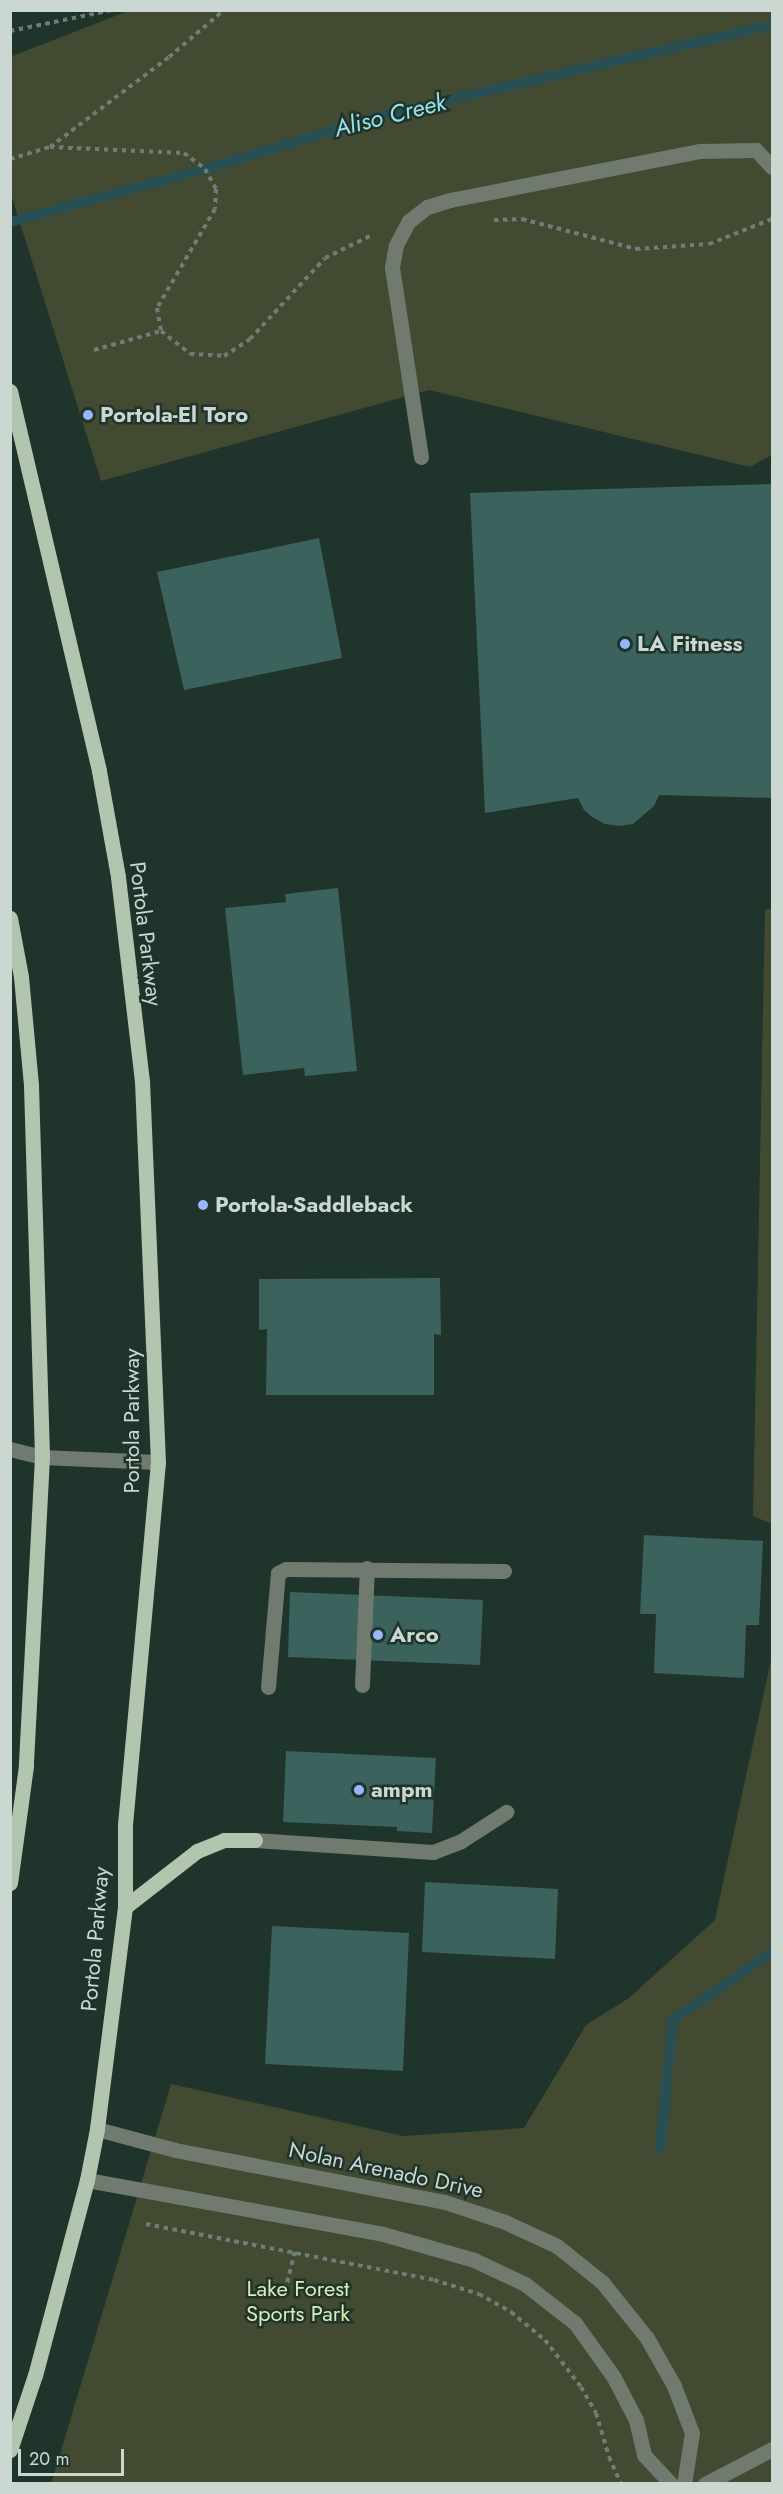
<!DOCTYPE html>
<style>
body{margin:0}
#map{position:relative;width:783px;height:2494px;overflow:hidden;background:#1f342a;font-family:Jost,sans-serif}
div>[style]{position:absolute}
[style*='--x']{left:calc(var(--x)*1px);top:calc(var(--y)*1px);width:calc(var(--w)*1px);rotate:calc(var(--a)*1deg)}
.green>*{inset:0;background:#434a32}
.stream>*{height:10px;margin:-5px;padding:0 5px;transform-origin:5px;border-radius:5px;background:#285054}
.building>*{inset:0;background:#3b625c}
.path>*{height:4px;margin-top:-2px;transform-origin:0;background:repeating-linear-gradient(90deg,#6c7e75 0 4.5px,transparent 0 9px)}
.minor>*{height:15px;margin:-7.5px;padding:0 7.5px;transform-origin:7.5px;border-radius:7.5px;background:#707a6f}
.major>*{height:15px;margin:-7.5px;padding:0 7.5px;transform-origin:7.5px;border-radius:7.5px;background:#b1c5af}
.dots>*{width:16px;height:16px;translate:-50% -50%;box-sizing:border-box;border:3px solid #1f342a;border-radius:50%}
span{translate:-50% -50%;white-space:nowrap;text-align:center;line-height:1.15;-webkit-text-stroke:5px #1f342a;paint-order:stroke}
.poi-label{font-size:22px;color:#cbd8d1;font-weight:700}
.left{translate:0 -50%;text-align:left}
.street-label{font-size:22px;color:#cbd8d1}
.park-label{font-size:22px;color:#dbecb4}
.water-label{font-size:24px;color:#98e3ec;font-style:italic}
.frame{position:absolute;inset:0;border:12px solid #cbd8d1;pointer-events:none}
.scale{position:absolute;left:18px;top:2449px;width:106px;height:27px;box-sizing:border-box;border:3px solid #cbd8d1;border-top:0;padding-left:8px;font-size:18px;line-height:21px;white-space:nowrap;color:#cbd8d1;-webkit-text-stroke:4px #1f342a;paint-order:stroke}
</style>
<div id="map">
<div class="green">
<i style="clip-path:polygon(128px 11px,772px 11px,772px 455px,750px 467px,429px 390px,101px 481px,11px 194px,10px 57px)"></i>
<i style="clip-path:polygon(772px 908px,772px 1524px,753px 1516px,765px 910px)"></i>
<i style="clip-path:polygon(772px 1655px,772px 2483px,51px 2484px,171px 2084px,403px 2136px,524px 2128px,586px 2025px,629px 1998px,715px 1920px)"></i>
</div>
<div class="stream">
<i style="--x:10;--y:222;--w:202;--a:-15.2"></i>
<i style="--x:205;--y:169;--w:187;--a:-16.8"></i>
<i style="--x:384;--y:115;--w:398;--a:-13.1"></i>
<i style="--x:660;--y:2148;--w:129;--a:-84.2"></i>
<i style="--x:673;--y:2020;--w:120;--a:-34.5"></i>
</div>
<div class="building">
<i style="clip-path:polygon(772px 484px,772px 798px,659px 795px,654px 806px,633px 824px,619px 826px,605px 824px,592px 817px,584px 810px,578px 798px,485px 813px,470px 493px)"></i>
<i style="clip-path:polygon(319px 538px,342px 658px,184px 690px,157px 572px)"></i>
<i style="clip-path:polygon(338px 888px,357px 1071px,305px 1076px,304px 1068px,243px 1075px,225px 908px,286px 902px,285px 894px)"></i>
<i style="clip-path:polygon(440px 1278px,441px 1335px,434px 1334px,434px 1395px,266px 1395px,267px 1329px,259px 1330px,259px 1279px)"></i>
<i style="clip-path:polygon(644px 1535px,763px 1541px,759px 1625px,746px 1625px,744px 1678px,654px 1673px,656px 1614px,640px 1614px)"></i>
<i style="clip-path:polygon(290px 1592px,483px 1600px,480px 1665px,288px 1657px)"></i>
<i style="clip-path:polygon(286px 1751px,436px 1758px,432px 1833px,397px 1831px,397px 1827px,283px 1822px)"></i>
<i style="clip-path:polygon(425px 1882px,558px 1889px,555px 1959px,422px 1952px)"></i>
<i style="clip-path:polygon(272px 1926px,409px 1933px,403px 2071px,265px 2064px)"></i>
</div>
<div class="path">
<i style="--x:10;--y:31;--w:104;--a:-11.6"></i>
<i style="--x:50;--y:147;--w:134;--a:2.6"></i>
<i style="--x:184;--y:153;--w:26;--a:37"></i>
<i style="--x:205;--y:169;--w:23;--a:61"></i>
<i style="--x:216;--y:189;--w:20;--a:93"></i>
<i style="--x:215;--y:209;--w:115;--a:120.4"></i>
<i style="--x:157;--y:308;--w:23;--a:80"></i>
<i style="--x:10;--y:159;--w:42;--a:-16.7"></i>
<i style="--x:50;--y:147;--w:149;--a:-37.1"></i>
<i style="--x:169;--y:57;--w:72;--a:-40.5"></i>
<i style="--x:494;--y:220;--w:28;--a:-2"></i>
<i style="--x:522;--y:219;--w:118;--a:14.7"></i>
<i style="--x:636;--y:249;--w:73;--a:-3.9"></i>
<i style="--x:709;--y:244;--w:68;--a:-21.6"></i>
<i style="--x:94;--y:350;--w:70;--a:-15.8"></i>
<i style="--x:161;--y:331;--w:37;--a:38"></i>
<i style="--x:190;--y:354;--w:34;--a:3"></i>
<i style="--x:224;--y:356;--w:31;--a:-33"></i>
<i style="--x:250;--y:339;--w:110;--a:-47.2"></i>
<i style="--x:325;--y:258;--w:52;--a:-26.1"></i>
<i style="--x:146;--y:2224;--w:293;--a:11"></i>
<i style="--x:434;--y:2280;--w:47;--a:17.3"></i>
<i style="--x:479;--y:2294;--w:37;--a:29"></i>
<i style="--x:511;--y:2312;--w:44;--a:39.5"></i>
<i style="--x:545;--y:2340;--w:59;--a:52.5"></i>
<i style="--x:581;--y:2387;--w:30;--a:60"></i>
<i style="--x:596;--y:2413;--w:46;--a:73.5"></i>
<i style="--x:609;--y:2457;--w:30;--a:66"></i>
<i style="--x:285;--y:2291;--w:41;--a:-76"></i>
</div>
<div class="minor">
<i style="--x:421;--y:457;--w:192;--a:-98.7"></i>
<i style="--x:392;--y:267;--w:22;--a:-80"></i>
<i style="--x:396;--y:245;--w:27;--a:-62"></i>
<i style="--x:409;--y:221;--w:23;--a:-38"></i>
<i style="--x:427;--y:207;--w:24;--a:-17"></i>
<i style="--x:450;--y:200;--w:255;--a:-11.1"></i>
<i style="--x:700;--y:151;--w:56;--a:-1"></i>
<i style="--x:756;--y:150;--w:23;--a:47"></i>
<i style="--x:10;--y:1449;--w:33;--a:14"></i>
<i style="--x:42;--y:1457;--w:116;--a:2.5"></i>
<i style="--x:362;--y:1685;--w:117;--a:-87.6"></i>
<i style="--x:268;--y:1687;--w:114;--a:-85"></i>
<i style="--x:278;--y:1573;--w:9;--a:-27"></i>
<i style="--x:286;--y:1569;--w:218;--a:0.5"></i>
<i style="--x:255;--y:1840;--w:178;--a:3.9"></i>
<i style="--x:433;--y:1852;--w:30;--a:-21"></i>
<i style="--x:461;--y:1841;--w:54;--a:-32.8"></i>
<i style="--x:97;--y:2129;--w:81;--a:15.1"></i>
<i style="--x:175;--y:2150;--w:275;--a:10.9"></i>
<i style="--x:445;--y:2202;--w:63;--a:18.4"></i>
<i style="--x:505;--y:2222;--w:57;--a:24.8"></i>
<i style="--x:557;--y:2246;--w:58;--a:38.7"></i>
<i style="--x:602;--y:2282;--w:72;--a:51.2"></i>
<i style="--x:647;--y:2338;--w:55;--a:60.6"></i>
<i style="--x:674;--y:2386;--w:50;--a:69"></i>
<i style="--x:692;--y:2433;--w:52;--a:98.9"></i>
<i style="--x:87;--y:2180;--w:301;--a:10.3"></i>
<i style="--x:383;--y:2234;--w:95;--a:15.9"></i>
<i style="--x:474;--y:2260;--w:56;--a:25.2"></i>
<i style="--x:525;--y:2284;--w:63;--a:38"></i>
<i style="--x:575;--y:2323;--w:65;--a:54.4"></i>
<i style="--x:613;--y:2376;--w:50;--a:62.4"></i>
<i style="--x:636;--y:2420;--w:36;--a:77"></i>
<i style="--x:644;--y:2455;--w:40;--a:47"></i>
<i style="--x:705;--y:2484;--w:76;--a:-27.6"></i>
</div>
<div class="major">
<i style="--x:10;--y:391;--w:390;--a:76.8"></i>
<i style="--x:99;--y:771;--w:108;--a:79.8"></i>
<i style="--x:118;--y:877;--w:205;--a:83.3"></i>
<i style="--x:142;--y:1081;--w:381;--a:87.6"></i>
<i style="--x:158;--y:1462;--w:365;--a:95.2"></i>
<i style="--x:125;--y:1826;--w:81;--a:90"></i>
<i style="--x:125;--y:1907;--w:224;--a:97.2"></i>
<i style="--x:97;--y:2129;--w:52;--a:101.1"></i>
<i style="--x:87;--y:2180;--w:202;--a:104.9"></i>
<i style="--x:35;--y:2375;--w:79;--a:108.4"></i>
<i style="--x:10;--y:918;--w:60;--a:79.4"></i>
<i style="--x:21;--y:977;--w:108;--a:84.7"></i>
<i style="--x:31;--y:1085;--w:372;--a:88.3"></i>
<i style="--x:42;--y:1457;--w:309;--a:93"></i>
<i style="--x:26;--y:1766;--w:118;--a:97.8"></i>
<i style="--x:125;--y:1907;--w:91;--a:-37.9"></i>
<i style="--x:197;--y:1851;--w:29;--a:-22"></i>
<i style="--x:224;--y:1840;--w:31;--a:0"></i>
</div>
<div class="dots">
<i style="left:88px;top:415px;background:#98b5fd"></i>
<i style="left:625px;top:644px;background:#98b5fd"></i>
<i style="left:203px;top:1205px;background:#98b5fd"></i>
<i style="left:378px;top:1635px;background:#98b5fd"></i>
<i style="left:359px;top:1790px;background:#98b5fd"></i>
</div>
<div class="poi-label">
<span class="left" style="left:100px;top:415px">Portola-El Toro</span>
<span class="left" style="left:637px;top:644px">LA Fitness</span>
<span class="left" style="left:215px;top:1205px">Portola-Saddleback</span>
<span class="left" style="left:390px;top:1635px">Arco</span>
<span class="left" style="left:371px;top:1790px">ampm</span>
</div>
<div class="street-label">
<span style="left:146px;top:934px;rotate:83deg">Portola Parkway</span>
<span style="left:132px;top:1421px;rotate:-90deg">Portola Parkway</span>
<span style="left:95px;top:1939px;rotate:-85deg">Portola Parkway</span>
<span style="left:386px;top:2170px;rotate:12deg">Nolan Arenado Drive</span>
</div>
<div class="park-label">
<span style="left:298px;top:2301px">Lake Forest<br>Sports Park</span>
</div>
<div class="water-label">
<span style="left:390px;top:115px;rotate:-14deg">Aliso Creek</span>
</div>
<div class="frame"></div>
<div class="scale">20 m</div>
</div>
